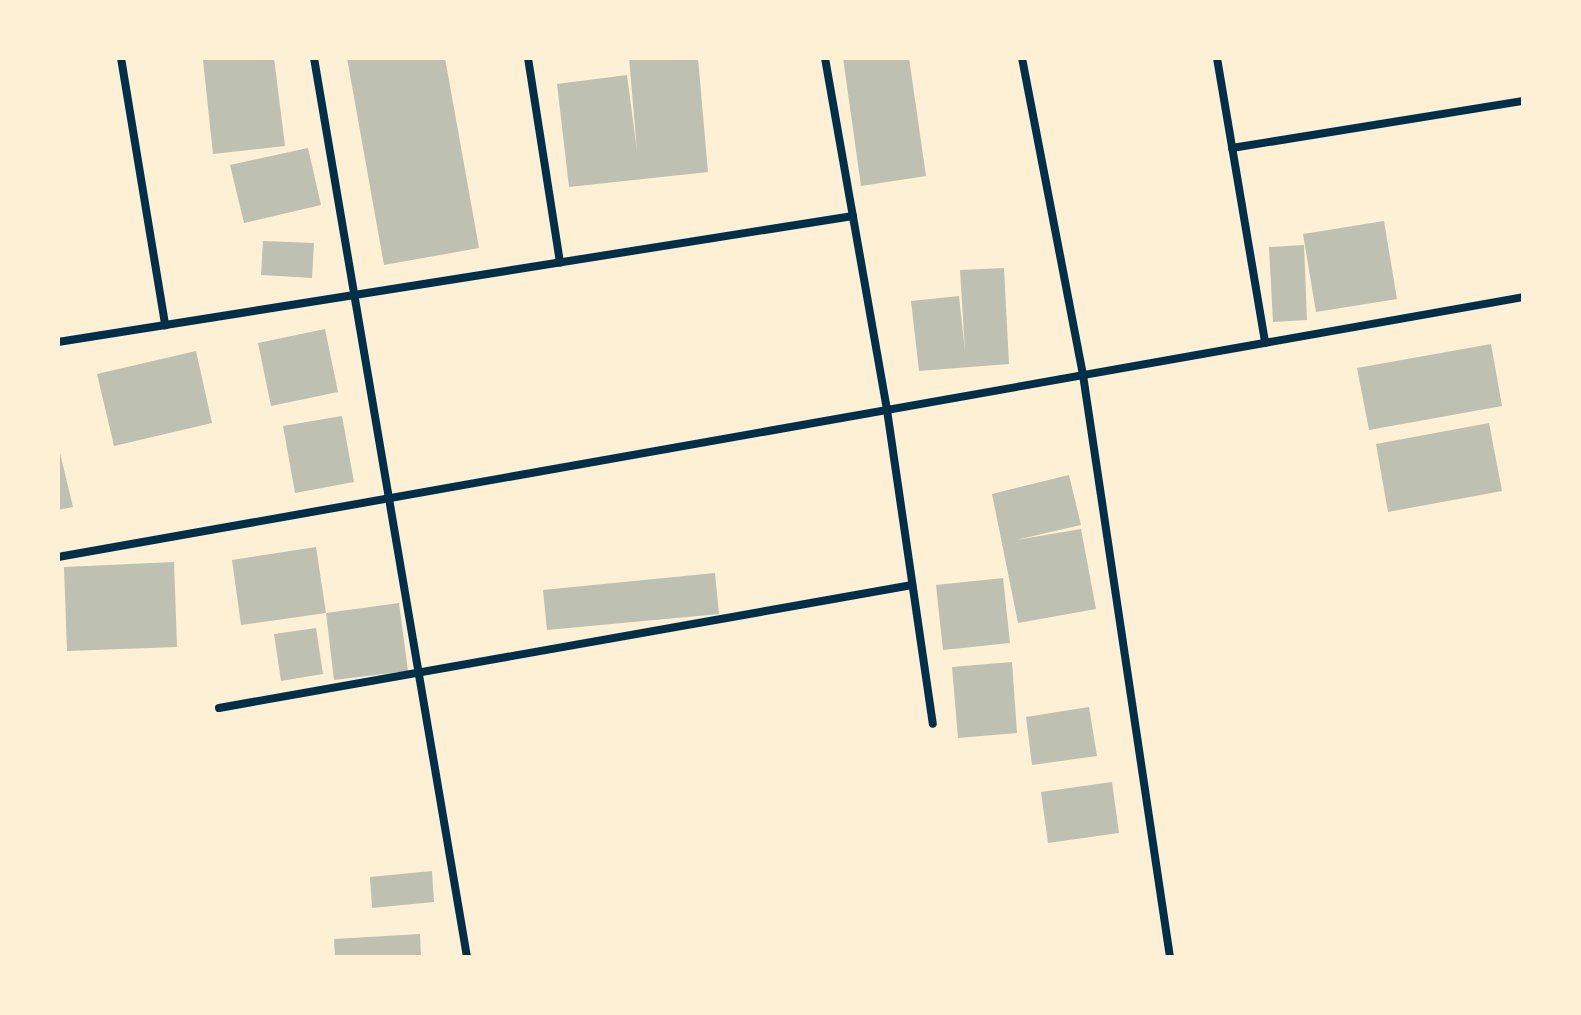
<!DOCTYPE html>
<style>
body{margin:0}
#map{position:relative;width:1581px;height:1015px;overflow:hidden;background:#fdf0d5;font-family:"DM Sans",sans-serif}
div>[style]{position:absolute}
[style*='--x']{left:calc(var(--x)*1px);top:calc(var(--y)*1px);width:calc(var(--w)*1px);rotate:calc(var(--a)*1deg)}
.building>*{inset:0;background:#bec0b2}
.minor>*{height:8px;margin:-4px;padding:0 4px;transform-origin:4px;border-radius:4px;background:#003049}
span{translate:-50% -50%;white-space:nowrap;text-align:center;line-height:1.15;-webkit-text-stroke:6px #fdf0d5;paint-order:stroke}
.frame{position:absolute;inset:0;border:60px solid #fdf0d5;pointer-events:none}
</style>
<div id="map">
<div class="building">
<i style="clip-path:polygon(216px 58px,274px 58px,285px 146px,213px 154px,203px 60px)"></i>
<i style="clip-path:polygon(347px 58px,445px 58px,479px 248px,384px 265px)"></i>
<i style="clip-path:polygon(629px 58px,698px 58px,708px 172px,569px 187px,557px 84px,627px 75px,637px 151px)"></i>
<i style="clip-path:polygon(843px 58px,909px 58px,926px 176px,861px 186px)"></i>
<i style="clip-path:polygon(308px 148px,321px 205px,244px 223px,230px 165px)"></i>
<i style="clip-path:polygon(1384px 221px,1397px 299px,1316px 312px,1303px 234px)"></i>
<i style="clip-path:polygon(263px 241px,314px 243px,312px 278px,261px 275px)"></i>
<i style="clip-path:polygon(1304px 245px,1307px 320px,1273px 322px,1269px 247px)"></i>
<i style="clip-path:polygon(1004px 268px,1009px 364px,919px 371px,911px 301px,959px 296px,965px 351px,960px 270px)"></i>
<i style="clip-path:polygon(325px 329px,338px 392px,271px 406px,258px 343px)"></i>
<i style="clip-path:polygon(1491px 344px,1502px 406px,1369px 430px,1357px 368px)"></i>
<i style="clip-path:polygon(196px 351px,212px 423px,114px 446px,97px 374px)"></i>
<i style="clip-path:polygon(342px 416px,354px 482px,295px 493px,283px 426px)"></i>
<i style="clip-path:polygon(1489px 423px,1502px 491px,1388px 512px,1376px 444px)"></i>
<i style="clip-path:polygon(58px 445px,73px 507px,58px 510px)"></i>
<i style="clip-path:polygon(1069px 475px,1081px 525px,1016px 540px,1081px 529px,1096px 609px,1018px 623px,992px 494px)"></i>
<i style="clip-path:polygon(316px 547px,326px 613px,241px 625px,232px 560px)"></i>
<i style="clip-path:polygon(174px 562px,177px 647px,67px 651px,64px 567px)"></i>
<i style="clip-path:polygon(715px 573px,719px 614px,547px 630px,543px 590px)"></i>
<i style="clip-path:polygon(1003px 578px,1010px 643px,943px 650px,936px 585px)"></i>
<i style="clip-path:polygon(399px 603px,408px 671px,334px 680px,326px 613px)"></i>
<i style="clip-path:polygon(316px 628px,323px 674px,281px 681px,274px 634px)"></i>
<i style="clip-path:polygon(1012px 662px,1017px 733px,958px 738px,952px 667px)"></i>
<i style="clip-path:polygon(1089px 707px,1097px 756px,1032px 765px,1026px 717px)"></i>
<i style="clip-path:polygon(1112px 782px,1119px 833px,1048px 843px,1041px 792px)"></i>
<i style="clip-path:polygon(432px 871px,434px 902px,372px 908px,370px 877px)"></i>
<i style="clip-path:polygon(420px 934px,421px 957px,335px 957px,334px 939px)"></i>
</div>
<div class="minor">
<i style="--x:121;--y:58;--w:271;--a:80.6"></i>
<i style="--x:314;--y:58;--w:912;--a:80.34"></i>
<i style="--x:528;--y:58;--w:207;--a:81.1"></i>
<i style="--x:825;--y:58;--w:357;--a:80"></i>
<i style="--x:887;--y:410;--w:317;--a:81.7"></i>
<i style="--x:1022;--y:58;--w:323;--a:79.1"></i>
<i style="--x:1083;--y:375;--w:588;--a:81.5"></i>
<i style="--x:1217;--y:58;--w:289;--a:80.4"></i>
<i style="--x:1232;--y:148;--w:295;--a:-9.2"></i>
<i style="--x:58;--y:342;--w:805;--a:-9.01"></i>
<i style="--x:58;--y:557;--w:1488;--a:-10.06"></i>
<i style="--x:219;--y:708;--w:704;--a:-10.06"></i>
</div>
<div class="frame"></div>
</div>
